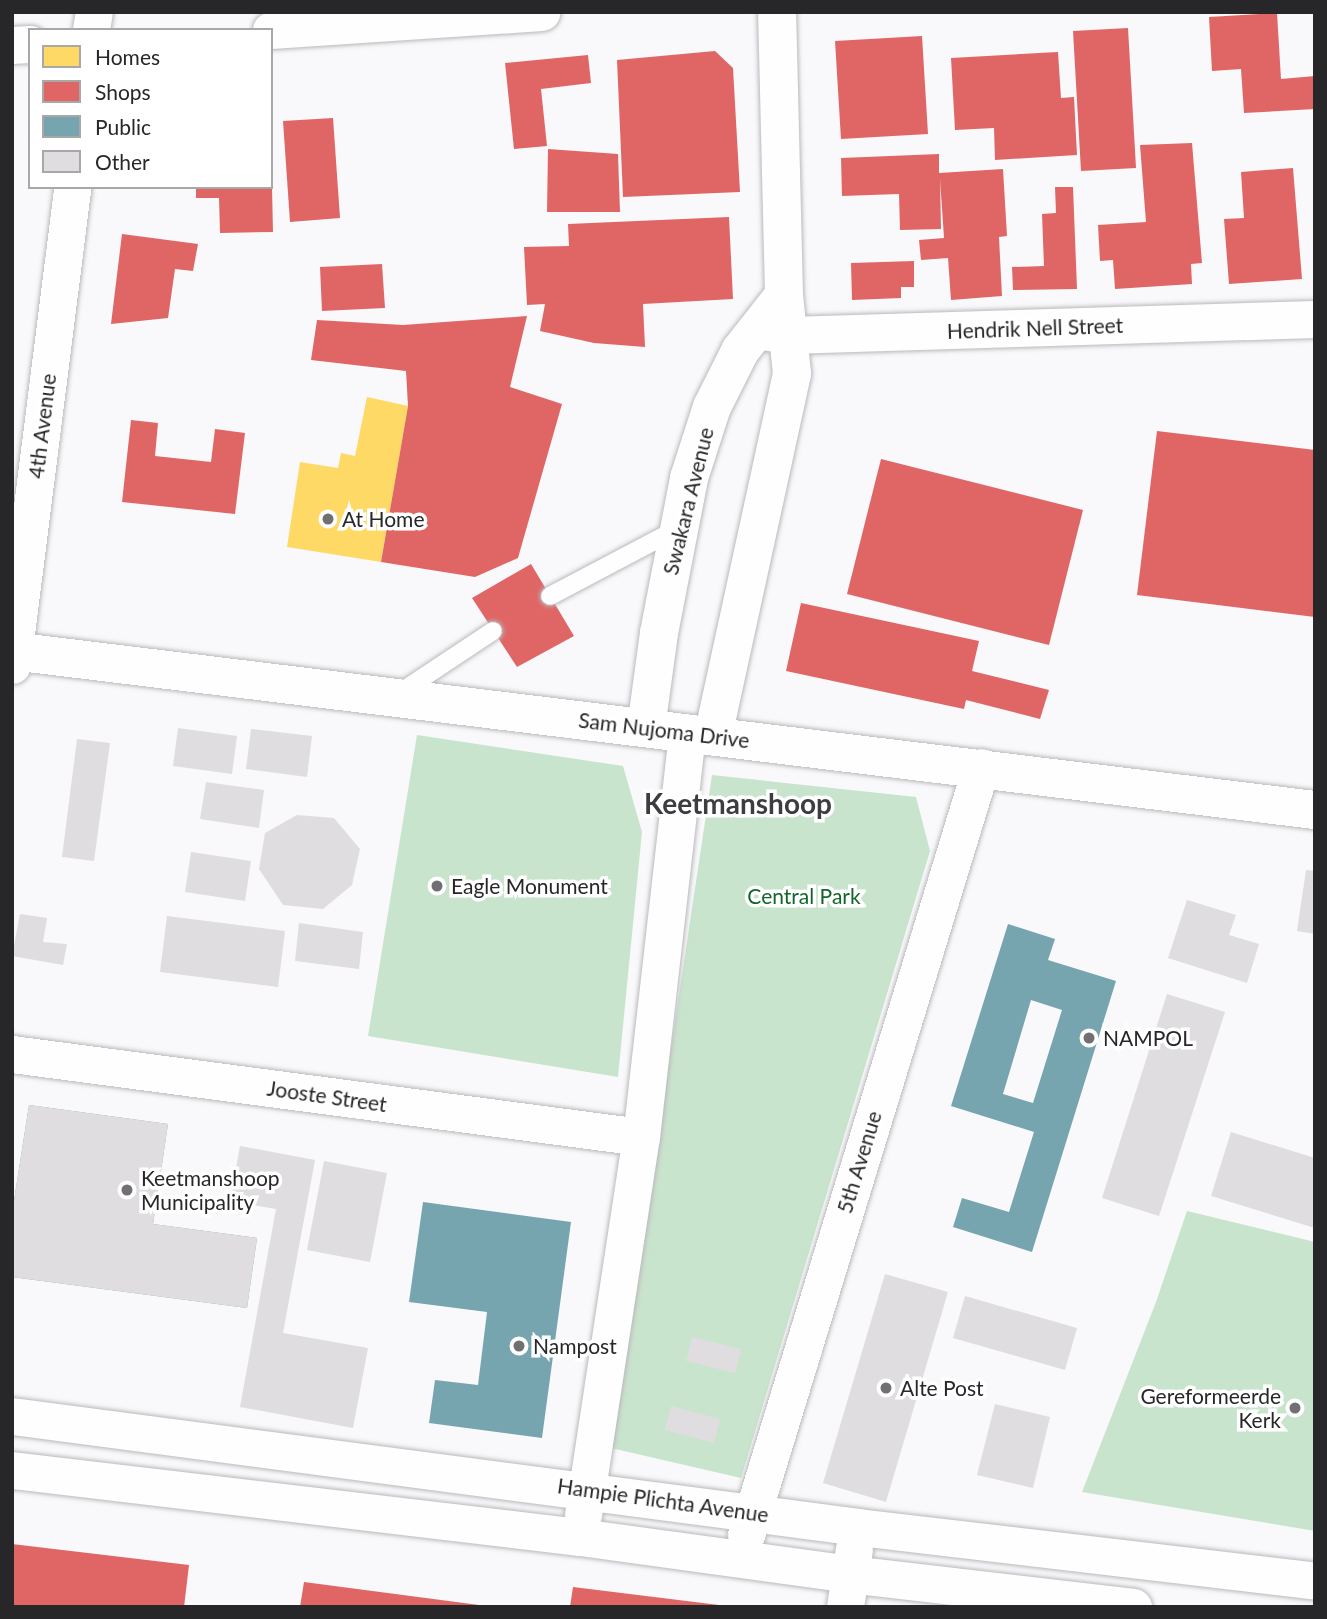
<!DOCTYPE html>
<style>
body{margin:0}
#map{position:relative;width:1327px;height:1619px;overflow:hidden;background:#f9f8fb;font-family:Lato,sans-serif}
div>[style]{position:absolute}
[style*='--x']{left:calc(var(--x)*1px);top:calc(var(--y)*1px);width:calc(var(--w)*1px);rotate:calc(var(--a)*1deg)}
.green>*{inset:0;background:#c9e4cd}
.homes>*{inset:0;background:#ffd966}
.shops>*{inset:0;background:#e06666}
.public>*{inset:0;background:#76a5af}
.building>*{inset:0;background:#dfdddf}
.roads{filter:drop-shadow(0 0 2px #bab9bc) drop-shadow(0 0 2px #bab9bc)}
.lane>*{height:18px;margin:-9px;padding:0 9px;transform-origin:9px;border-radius:9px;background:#fefefe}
.street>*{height:37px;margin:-18.5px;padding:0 18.5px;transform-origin:18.5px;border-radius:18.5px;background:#fefefe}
.secondary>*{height:38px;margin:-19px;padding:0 19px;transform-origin:19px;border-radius:19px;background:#fefefe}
.dots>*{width:19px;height:19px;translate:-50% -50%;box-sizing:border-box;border:4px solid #fff;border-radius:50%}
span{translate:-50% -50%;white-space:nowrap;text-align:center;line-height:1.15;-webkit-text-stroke:7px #fff;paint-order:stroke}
.street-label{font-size:21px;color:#272628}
.poi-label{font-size:21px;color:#272628}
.left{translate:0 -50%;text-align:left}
.right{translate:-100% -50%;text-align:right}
.park-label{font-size:21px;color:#13662b}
.district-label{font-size:28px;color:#3e3c40;font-weight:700}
.frame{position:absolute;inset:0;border:14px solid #272628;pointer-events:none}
.legend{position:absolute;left:28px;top:28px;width:245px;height:161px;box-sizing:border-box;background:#fff;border:2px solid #a9a8a9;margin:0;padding:9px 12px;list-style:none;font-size:21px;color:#272628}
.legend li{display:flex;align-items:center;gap:14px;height:35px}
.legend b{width:35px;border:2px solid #a9a8a9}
</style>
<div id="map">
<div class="green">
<i style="clip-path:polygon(417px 735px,623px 766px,642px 832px,618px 1077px,368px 1036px)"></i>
<i style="clip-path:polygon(712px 775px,916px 797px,930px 851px,741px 1478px,611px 1448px)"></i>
<i style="clip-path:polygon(1187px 1211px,1315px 1242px,1315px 1531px,1082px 1492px,1156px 1302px)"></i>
</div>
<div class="homes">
<i style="clip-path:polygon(367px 397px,408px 406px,381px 562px,287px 547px,300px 462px,338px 468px,341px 453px,355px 456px)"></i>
</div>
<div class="shops">
<i style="clip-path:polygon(1277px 13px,1281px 79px,1315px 76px,1315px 109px,1244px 113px,1241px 69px,1212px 71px,1209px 17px)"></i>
<i style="clip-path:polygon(1128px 28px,1136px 168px,1081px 171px,1073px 31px)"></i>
<i style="clip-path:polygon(922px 36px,928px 134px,841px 139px,835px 41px)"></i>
<i style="clip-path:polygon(715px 51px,733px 68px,740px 192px,623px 197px,617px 60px)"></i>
<i style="clip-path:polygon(1058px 52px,1061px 98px,1074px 97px,1077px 155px,995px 160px,994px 128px,955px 130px,951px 58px)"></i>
<i style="clip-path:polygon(588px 55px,591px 83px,541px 89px,547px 146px,514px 149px,505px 63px)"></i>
<i style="clip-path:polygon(333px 118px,340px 218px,290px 222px,283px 121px)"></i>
<i style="clip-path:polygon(1192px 143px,1202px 263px,1191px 264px,1192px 284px,1115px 289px,1113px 260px,1100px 261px,1098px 225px,1146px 222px,1140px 145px)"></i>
<i style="clip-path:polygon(548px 149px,618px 154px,620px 212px,547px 212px)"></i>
<i style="clip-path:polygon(939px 154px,939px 173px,1003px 169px,1007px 236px,999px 237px,1002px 296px,951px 300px,948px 258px,921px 260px,919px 240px,944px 238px,940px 179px,941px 229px,900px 230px,899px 194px,842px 196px,841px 158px)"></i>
<i style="clip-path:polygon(1293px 168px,1302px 279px,1229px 284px,1224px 219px,1244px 218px,1241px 172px)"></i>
<i style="clip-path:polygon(196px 187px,272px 187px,273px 232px,220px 233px,219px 198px,196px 198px)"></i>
<i style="clip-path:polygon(1055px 187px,1073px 187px,1077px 289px,1013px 290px,1012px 267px,1044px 266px,1042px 214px,1056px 213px)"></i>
<i style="clip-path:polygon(729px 217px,733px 299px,643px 304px,645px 347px,594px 343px,540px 331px,545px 304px,527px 305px,524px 247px,569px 246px,568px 224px)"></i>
<i style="clip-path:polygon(122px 234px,198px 244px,193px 271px,175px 269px,168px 318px,111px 324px)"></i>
<i style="clip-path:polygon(914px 261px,914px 287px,901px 287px,901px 298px,852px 300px,851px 263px)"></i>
<i style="clip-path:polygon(382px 264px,385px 308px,322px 311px,320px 267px)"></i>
<i style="clip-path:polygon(527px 316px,510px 387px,562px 404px,518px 558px,475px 577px,381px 562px,408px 406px,406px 371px,311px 360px,317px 320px,403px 325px)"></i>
<i style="clip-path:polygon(131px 420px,158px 423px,155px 456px,211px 462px,215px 429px,245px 433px,235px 514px,122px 502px)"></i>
<i style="clip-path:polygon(1157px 431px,1315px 450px,1315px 617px,1137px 595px)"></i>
<i style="clip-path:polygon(881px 459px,1083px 510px,1049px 645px,847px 594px)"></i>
<i style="clip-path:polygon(531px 564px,574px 636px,517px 667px,472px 598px)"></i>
<i style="clip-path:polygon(801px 603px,979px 641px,972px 671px,1049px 690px,1040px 719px,966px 700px,964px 709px,786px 671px)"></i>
<i style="clip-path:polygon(12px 1544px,189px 1565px,184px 1607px,12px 1607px)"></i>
<i style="clip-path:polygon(304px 1582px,479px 1605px,478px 1607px,300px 1607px)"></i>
<i style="clip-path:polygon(573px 1587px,719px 1605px,719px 1607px,570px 1607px)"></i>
</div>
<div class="public">
<i style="clip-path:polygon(evenodd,1008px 924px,1055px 939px,1048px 960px,1116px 981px,1032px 1252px,953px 1227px,962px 1198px,1009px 1212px,1034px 1132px,951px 1106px,1008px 924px,1031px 1000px,1062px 1010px,1033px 1103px,1003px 1094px,1031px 1000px)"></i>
<i style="clip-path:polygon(evenodd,29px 1105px,168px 1124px,153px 1224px,257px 1238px,247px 1308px,12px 1277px,12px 1213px,29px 1105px,57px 1161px,99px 1167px,92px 1219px,50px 1213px,57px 1161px)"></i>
<i style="clip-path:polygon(423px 1202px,571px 1222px,542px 1438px,429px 1423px,435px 1380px,478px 1385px,487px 1312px,409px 1302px)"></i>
</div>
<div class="building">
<i style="clip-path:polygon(178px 728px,237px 736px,232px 774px,173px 766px)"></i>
<i style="clip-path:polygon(251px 729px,312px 736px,307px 777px,246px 769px)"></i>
<i style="clip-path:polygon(77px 739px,110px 743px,94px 861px,62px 857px)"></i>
<i style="clip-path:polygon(206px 782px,264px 790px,259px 828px,200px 819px)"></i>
<i style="clip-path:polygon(297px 815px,334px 818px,360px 849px,352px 885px,323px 909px,283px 905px,259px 869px,265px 833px)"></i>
<i style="clip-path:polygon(191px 852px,251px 861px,245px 901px,185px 892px)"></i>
<i style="clip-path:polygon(1306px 870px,1315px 871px,1315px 934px,1297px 931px)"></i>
<i style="clip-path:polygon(1187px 900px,1236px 915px,1229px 935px,1259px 944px,1247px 983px,1168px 958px)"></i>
<i style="clip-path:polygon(20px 914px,47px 918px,43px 942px,67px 944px,63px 965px,12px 956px)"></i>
<i style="clip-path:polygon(167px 916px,285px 931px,278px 987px,160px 972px)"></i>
<i style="clip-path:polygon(299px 923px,363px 932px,359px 969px,295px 961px)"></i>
<i style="clip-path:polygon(1167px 994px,1225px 1012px,1159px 1216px,1102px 1198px)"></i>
<i style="clip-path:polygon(29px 1105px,168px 1124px,153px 1224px,257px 1238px,247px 1308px,12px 1277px,12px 1213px)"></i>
<i style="clip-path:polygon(1231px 1132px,1315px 1158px,1315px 1228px,1211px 1196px)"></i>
<i style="clip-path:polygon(240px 1146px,315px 1160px,283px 1333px,368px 1348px,353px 1428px,240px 1407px,276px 1209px,230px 1201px)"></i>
<i style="clip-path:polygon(324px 1161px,387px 1173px,370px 1262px,307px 1250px)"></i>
<i style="clip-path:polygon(885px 1274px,948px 1292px,886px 1502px,823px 1483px)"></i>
<i style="clip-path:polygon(965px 1296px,1077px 1328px,1065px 1370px,953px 1338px)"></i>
<i style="clip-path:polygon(692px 1337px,741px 1349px,735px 1373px,686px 1361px)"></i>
<i style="clip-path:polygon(995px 1404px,1050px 1417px,1033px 1488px,977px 1475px)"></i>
<i style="clip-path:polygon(671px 1406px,720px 1419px,714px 1443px,665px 1430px)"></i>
</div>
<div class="roads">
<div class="lane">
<i style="--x:550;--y:596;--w:144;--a:-27.8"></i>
<i style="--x:398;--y:694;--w:114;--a:-33.6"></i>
</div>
<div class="street">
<i style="--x:91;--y:30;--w:18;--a:-81"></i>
<i style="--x:271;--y:30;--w:271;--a:-3.8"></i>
<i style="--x:12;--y:45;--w:18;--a:-3"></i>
<i style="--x:756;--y:330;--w:32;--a:9"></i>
<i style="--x:788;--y:335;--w:527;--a:-1.74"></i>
<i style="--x:12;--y:665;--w:482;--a:-82.8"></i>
<i style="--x:12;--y:1054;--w:634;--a:7.52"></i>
<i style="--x:12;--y:1416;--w:853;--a:7.47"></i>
<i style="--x:858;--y:1527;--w:460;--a:6.7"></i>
<i style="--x:12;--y:1470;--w:572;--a:6.73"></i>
<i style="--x:580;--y:1537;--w:272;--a:7.8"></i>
<i style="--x:849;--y:1574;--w:286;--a:6.6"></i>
<i style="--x:583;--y:1515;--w:382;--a:-81.3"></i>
<i style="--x:641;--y:1137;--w:407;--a:-83.5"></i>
<i style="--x:746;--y:1535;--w:803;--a:-72.99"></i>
<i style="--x:845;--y:1607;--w:59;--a:-81.2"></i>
</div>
<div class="secondary">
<i style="--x:12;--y:651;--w:1313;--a:6.96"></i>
<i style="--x:646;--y:728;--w:96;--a:-82.2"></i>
<i style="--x:659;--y:633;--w:158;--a:-79"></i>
<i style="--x:689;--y:478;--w:75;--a:-72.1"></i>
<i style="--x:712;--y:407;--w:63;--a:-63.4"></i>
<i style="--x:740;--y:351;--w:71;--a:-51.8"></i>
<i style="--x:713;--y:736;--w:371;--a:-77.7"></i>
<i style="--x:792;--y:374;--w:79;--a:-95.8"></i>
<i style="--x:784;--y:295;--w:283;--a:-91.4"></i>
</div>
</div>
<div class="dots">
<i style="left:328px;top:519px;background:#707072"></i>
<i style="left:437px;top:886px;background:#707072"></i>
<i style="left:1089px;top:1038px;background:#707072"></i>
<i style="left:127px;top:1190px;background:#707072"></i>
<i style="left:519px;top:1346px;background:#707072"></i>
<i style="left:886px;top:1388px;background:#707072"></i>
<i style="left:1295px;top:1408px;background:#707072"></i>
</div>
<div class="street-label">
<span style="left:1035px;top:328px;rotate:-2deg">Hendrik Nell Street</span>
<span style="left:42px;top:426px;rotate:-83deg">4th Avenue</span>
<span style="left:688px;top:501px;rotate:-76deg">Swakara Avenue</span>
<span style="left:664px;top:730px;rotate:7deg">Sam Nujoma Drive</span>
<span style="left:327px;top:1096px;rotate:8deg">Jooste Street</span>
<span style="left:859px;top:1162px;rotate:-73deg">5th Avenue</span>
<span style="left:663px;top:1500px;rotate:8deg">Hampie Plichta Avenue</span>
</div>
<div class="poi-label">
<span class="left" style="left:342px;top:519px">At Home</span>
<span class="left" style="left:451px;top:886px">Eagle Monument</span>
<span class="left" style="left:1103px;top:1038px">NAMPOL</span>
<span class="left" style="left:141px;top:1190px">Keetmanshoop<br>Municipality</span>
<span class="left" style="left:533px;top:1346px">Nampost</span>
<span class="left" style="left:900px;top:1388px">Alte Post</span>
<span class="right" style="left:1281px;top:1408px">Gereformeerde<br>Kerk</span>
</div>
<div class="park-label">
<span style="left:804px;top:896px">Central Park</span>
</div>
<div class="district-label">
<span style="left:738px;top:803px">Keetmanshoop</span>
</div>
<div class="frame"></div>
<ul class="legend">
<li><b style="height:19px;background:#ffd966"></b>Homes</li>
<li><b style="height:19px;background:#e06666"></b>Shops</li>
<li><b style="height:19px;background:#76a5af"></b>Public</li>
<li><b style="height:19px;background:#dfdddf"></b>Other</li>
</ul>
</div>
